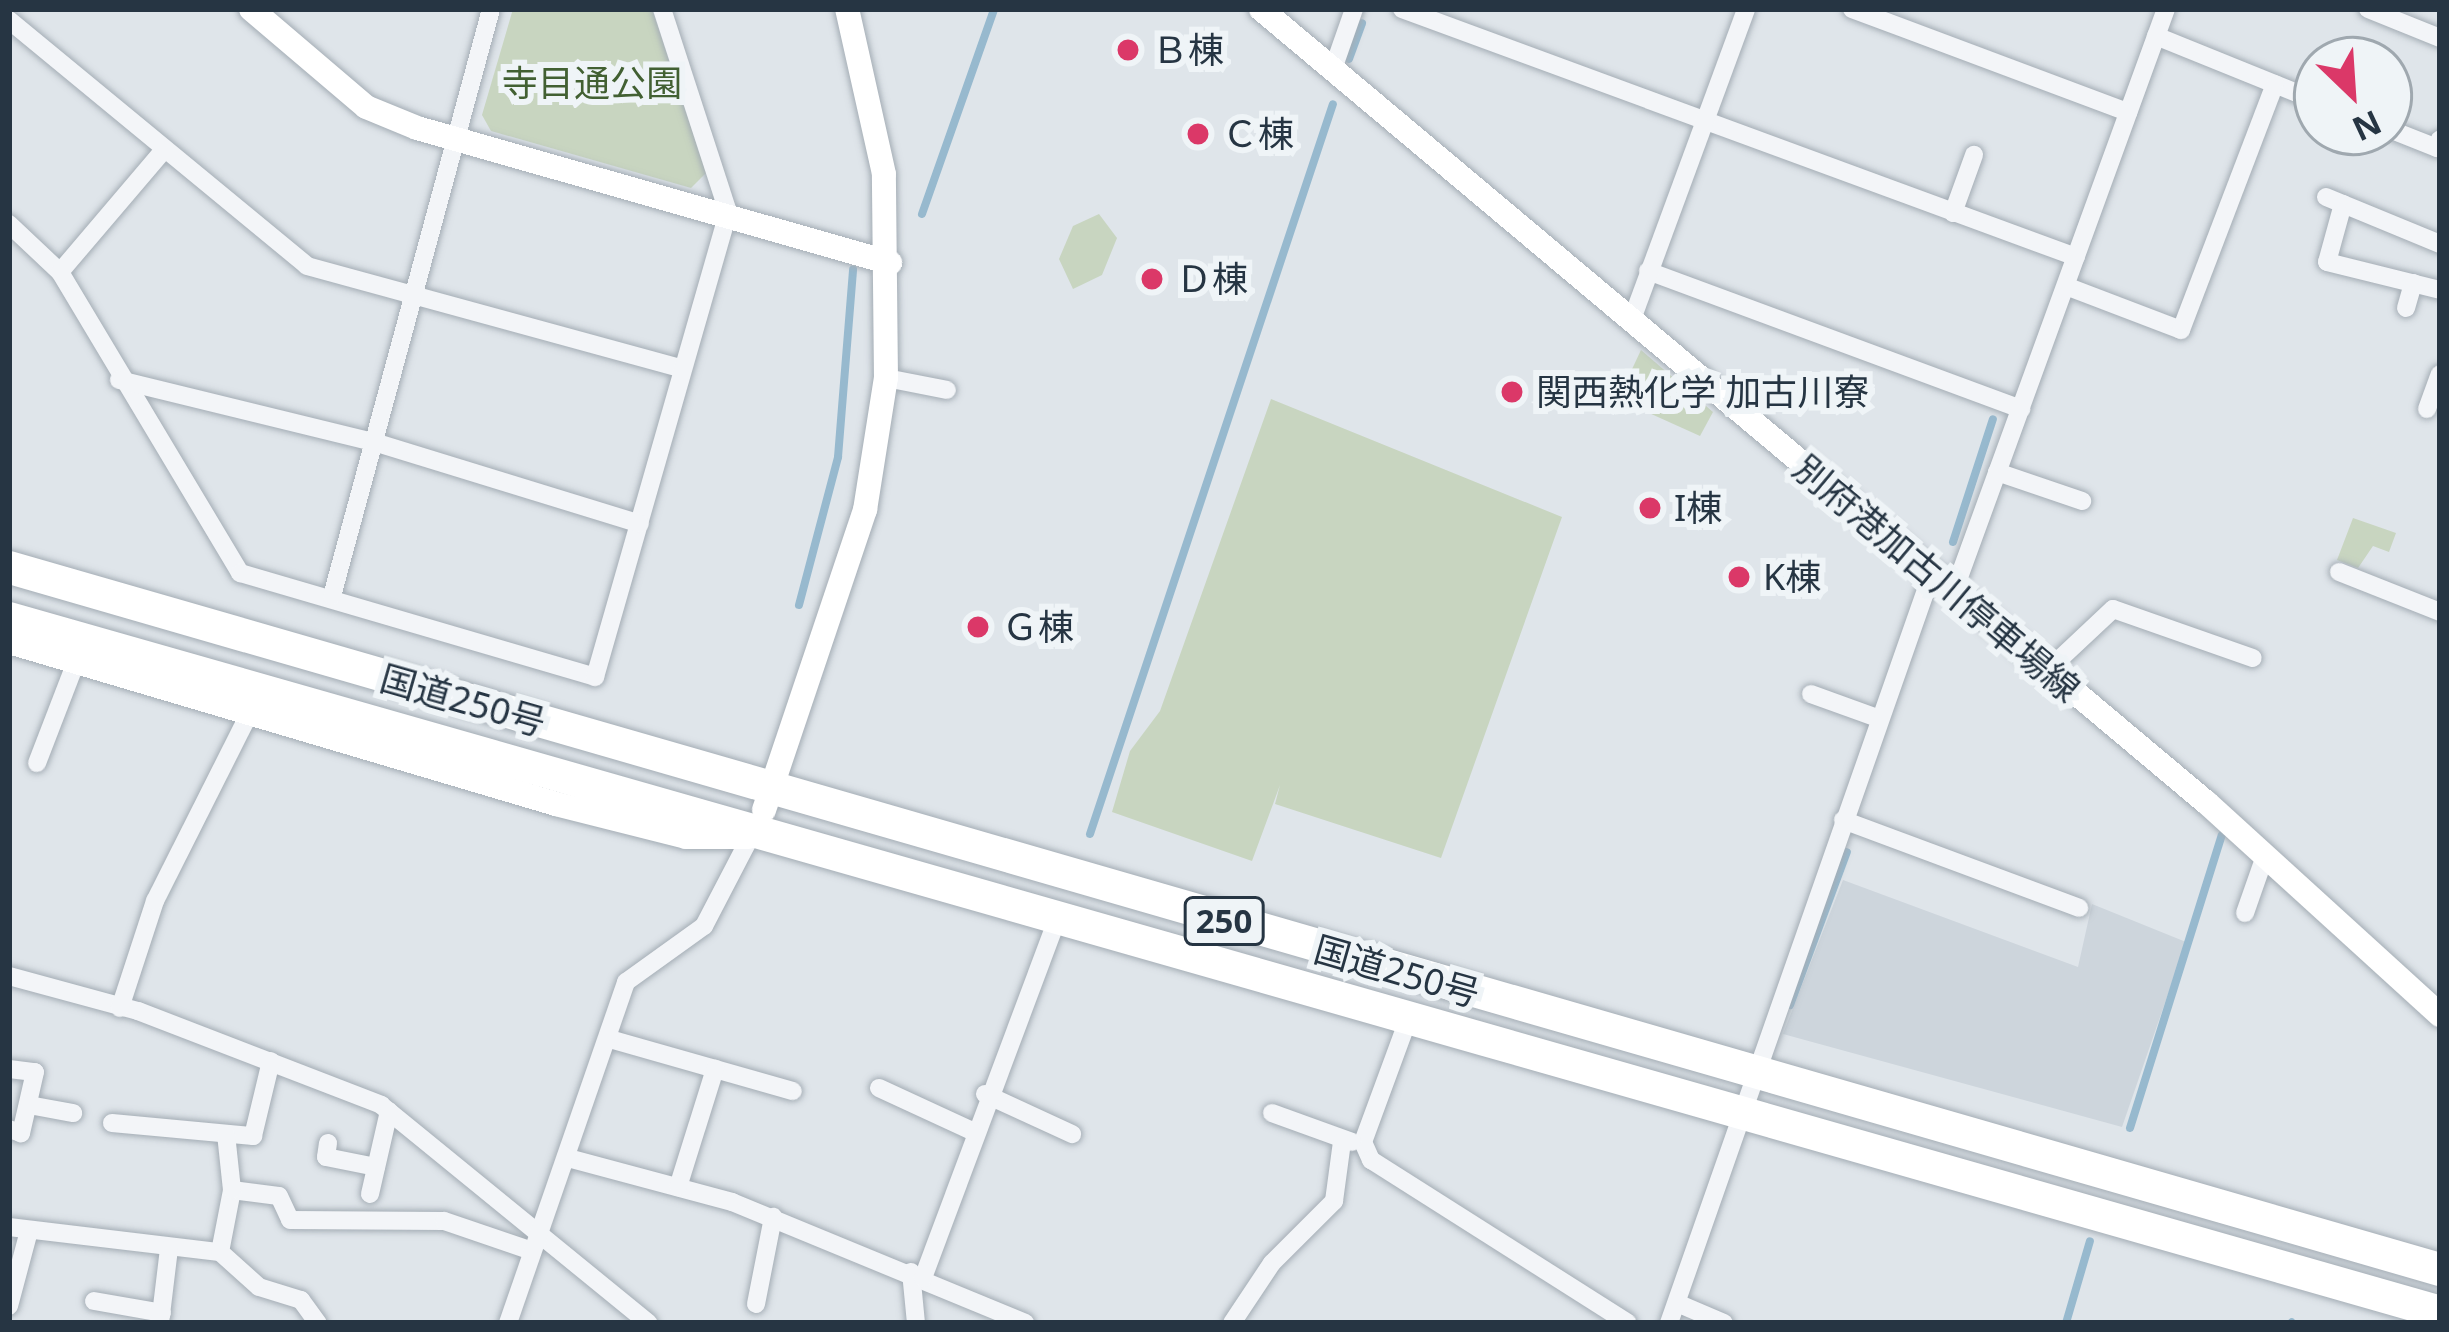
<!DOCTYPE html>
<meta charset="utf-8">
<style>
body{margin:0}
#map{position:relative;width:2449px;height:1332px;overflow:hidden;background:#dfe5ea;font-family:"Noto Sans","Noto Sans JP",sans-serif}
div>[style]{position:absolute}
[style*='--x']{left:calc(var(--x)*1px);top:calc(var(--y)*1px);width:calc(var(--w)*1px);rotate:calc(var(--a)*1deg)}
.built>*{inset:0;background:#cdd5dc}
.green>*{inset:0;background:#c8d5c0}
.stream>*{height:8px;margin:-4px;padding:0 4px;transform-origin:4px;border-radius:4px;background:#97b9ce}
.roads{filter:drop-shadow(0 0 3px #a4adb5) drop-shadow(0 0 3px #a4adb5)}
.street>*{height:18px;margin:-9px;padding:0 9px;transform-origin:9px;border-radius:9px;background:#f3f5f8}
.secondary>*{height:24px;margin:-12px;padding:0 12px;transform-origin:12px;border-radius:12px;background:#fff}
.highway>*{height:33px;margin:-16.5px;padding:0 16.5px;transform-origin:16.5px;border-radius:16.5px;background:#fff}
.dots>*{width:33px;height:33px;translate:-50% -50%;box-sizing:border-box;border:6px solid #eff4f7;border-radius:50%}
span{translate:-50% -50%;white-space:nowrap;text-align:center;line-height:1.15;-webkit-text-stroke:12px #eff4f7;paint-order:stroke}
.shield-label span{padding:3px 9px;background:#eff4f7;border:3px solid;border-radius:9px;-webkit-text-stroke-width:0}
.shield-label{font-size:33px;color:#263543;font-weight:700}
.poi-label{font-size:36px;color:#263543}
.left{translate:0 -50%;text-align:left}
.park-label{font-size:36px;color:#426032}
.street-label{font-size:36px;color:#263543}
.frame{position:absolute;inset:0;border:12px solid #263543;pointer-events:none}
.north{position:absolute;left:2293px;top:36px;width:120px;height:120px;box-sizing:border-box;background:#eff4f7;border:3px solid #9fa8af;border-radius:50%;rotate:155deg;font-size:33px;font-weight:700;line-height:48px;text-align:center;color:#263543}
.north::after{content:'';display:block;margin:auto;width:42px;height:54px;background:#db3868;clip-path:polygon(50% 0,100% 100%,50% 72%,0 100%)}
</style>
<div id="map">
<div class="built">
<i style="clip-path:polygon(1843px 880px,2078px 967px,2092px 904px,2186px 942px,2122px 1127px,1783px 1034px)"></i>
</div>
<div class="green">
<i style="clip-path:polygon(513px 9px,652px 9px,706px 173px,691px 188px,491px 131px,482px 115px)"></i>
<i style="clip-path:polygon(1099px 214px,1117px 238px,1102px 275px,1073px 289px,1059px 259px,1073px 226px)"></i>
<i style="clip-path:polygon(1641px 350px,1713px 412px,1700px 436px,1618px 399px)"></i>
<i style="clip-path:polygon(1271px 399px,1562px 517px,1441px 858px,1275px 804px,1280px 785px,1252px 861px,1112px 812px,1130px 751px,1160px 711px)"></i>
<i style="clip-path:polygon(2353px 518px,2396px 533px,2389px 552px,2373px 546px,2358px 568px,2337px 560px)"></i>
</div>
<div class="stream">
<i style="--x:1349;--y:59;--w:38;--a:-70"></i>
<i style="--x:922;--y:214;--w:217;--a:-70.6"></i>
<i style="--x:1953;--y:542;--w:129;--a:-72"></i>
<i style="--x:799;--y:605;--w:153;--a:-75.2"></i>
<i style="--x:838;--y:457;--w:188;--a:-85.4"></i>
<i style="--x:1090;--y:834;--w:769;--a:-71.59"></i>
<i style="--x:1790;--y:1005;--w:163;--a:-69.6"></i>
<i style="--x:2130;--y:1128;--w:307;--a:-72.6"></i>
<i style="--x:2066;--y:1323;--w:85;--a:-73.7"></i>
<i style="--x:2291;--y:1323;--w:1;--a:-45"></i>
</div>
<div class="roads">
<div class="street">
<i style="--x:1402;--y:9;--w:718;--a:20.2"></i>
<i style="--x:1852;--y:9;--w:295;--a:20.5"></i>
<i style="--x:2368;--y:9;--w:78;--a:21.9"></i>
<i style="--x:9;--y:20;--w:386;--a:39.5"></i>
<i style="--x:307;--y:266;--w:388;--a:15.3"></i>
<i style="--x:2156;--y:36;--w:174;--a:22"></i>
<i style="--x:1333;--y:69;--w:64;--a:-70.7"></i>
<i style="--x:2389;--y:129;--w:52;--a:21.6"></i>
<i style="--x:2437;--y:148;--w:9;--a:-72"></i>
<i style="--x:2326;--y:197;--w:123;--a:22.4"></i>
<i style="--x:2343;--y:204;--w:60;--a:105.4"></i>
<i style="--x:2327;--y:262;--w:116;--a:13.9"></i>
<i style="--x:1953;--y:213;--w:62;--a:-70.1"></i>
<i style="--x:9;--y:224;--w:70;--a:43.3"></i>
<i style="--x:60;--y:272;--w:351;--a:59.1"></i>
<i style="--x:240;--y:573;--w:370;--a:16.3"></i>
<i style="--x:595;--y:677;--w:484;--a:-74"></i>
<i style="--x:728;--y:212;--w:213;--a:-108"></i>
<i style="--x:1648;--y:271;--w:398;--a:20.3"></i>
<i style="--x:60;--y:272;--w:160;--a:-49.6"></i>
<i style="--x:2066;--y:286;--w:123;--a:20.9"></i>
<i style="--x:2181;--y:330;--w:263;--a:-69.1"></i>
<i style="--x:2406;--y:308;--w:26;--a:-74"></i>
<i style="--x:1631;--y:322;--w:333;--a:-69.8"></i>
<i style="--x:886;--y:378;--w:62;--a:11.1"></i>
<i style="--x:119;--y:380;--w:262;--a:13.7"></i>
<i style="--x:374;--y:442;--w:278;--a:17.1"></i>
<i style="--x:2427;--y:409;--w:37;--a:-70"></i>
<i style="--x:1997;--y:472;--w:90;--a:18.8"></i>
<i style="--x:2339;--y:572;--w:109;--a:21.6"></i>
<i style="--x:1954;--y:591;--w:619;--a:-69.99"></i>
<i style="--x:332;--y:596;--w:608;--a:-74.84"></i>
<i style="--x:2048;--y:670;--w:89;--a:-43.2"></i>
<i style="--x:2113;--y:609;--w:148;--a:19.3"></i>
<i style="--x:1811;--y:694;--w:73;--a:19.9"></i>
<i style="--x:37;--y:763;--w:108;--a:-68.9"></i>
<i style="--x:1843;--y:820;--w:252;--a:20.4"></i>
<i style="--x:2245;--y:913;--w:60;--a:-70.7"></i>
<i style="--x:9;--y:976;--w:134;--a:15.2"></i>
<i style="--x:138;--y:1011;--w:261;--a:21.1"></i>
<i style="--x:381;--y:1105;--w:345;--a:39.2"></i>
<i style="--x:120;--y:1008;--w:113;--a:-71.9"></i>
<i style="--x:155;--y:901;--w:209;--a:-63.3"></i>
<i style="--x:1409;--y:1017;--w:133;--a:110.2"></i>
<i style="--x:1363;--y:1142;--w:20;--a:66"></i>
<i style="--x:1371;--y:1160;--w:304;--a:32.4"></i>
<i style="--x:610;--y:1039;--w:190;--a:15.9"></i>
<i style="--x:9;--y:1069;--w:26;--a:7"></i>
<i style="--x:35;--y:1072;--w:63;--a:102.9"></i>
<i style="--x:21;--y:1133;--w:13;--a:-162"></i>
<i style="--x:879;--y:1088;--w:102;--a:24.8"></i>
<i style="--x:985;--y:1094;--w:96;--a:24.7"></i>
<i style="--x:29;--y:1105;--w:45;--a:10.3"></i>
<i style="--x:1272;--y:1113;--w:85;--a:19.9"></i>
<i style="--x:112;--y:1123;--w:142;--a:5.3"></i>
<i style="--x:253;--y:1136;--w:77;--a:-76.5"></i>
<i style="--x:328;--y:1143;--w:14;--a:98"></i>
<i style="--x:326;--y:1157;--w:51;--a:11.3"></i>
<i style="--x:568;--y:1158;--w:170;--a:15"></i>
<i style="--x:732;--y:1202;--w:317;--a:22.4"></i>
<i style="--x:678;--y:1187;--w:124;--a:-72.6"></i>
<i style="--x:232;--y:1190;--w:47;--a:7.3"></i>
<i style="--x:279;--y:1196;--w:26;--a:65"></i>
<i style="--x:290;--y:1220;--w:154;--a:0.4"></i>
<i style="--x:444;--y:1221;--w:93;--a:18.8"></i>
<i style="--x:370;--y:1194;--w:85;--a:-77.1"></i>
<i style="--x:9;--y:1227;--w:212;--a:6.8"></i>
<i style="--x:220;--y:1252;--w:52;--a:41.9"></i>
<i style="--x:259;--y:1287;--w:44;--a:17.2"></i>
<i style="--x:301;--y:1300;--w:29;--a:54"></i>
<i style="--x:220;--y:1252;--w:63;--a:-79"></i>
<i style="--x:232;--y:1190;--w:56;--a:-96.1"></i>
<i style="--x:911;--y:1272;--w:51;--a:84.4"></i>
<i style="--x:923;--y:1278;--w:385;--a:-69.5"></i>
<i style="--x:94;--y:1301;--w:69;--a:10"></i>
<i style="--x:1677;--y:1303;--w:51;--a:23.1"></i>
<i style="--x:756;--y:1304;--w:89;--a:-78.9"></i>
<i style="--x:9;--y:1306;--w:78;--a:-75.1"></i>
<i style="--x:160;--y:1323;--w:75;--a:-83.1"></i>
<i style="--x:508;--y:1323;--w:361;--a:-70.9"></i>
<i style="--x:626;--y:982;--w:96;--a:-35.7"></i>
<i style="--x:704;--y:926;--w:108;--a:-62.5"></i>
<i style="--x:1232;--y:1323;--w:72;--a:-56.3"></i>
<i style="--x:1272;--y:1263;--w:88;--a:-45"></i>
<i style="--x:1334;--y:1201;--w:60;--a:-82.3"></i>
<i style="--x:1669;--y:1323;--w:795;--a:-70.68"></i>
</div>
<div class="secondary">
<i style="--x:251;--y:9;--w:151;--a:40.4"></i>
<i style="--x:366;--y:107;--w:55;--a:22.4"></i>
<i style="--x:417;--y:128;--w:492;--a:15.9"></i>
<i style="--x:1261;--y:9;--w:1235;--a:40.01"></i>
<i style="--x:2207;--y:803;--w:315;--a:42.3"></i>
<i style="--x:9;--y:642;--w:570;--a:16.5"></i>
<i style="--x:556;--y:804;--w:134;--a:14.2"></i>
<i style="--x:686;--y:837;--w:62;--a:0"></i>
<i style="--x:764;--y:810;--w:317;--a:-71.4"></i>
<i style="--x:865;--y:510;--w:134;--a:-81"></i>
<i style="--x:886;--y:378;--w:204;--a:-90.6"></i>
<i style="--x:884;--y:174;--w:169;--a:-102.6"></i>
</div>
<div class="highway">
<i style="--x:9;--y:567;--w:2530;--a:16.11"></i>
<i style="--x:9;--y:618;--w:2528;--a:15.93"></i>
</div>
</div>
<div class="dots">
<i style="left:1128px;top:50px;background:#db3868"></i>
<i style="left:1198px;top:134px;background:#db3868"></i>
<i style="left:1152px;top:279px;background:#db3868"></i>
<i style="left:1512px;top:392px;background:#db3868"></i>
<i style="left:1650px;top:508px;background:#db3868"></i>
<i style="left:1739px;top:577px;background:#db3868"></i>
<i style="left:978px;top:627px;background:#db3868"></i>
</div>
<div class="shield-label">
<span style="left:1224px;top:921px">250</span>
</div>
<div class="poi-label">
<span class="left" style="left:1152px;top:50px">Ｂ棟</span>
<span class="left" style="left:1222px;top:134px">Ｃ棟</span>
<span class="left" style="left:1176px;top:279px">Ｄ棟</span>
<span class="left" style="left:1536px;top:392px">関西熱化学 加古川寮</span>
<span class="left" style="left:1674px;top:508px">I棟</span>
<span class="left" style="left:1763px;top:577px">K棟</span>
<span class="left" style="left:1002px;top:627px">Ｇ棟</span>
</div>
<div class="park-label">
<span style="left:592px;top:83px">寺目通公園</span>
</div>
<div class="street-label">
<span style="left:1937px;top:578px;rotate:40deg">別府港加古川停車場線</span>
<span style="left:463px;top:700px;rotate:16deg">国道250号</span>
<span style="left:1397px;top:971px;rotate:16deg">国道250号</span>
</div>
<div class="frame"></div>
<div class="north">N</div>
</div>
